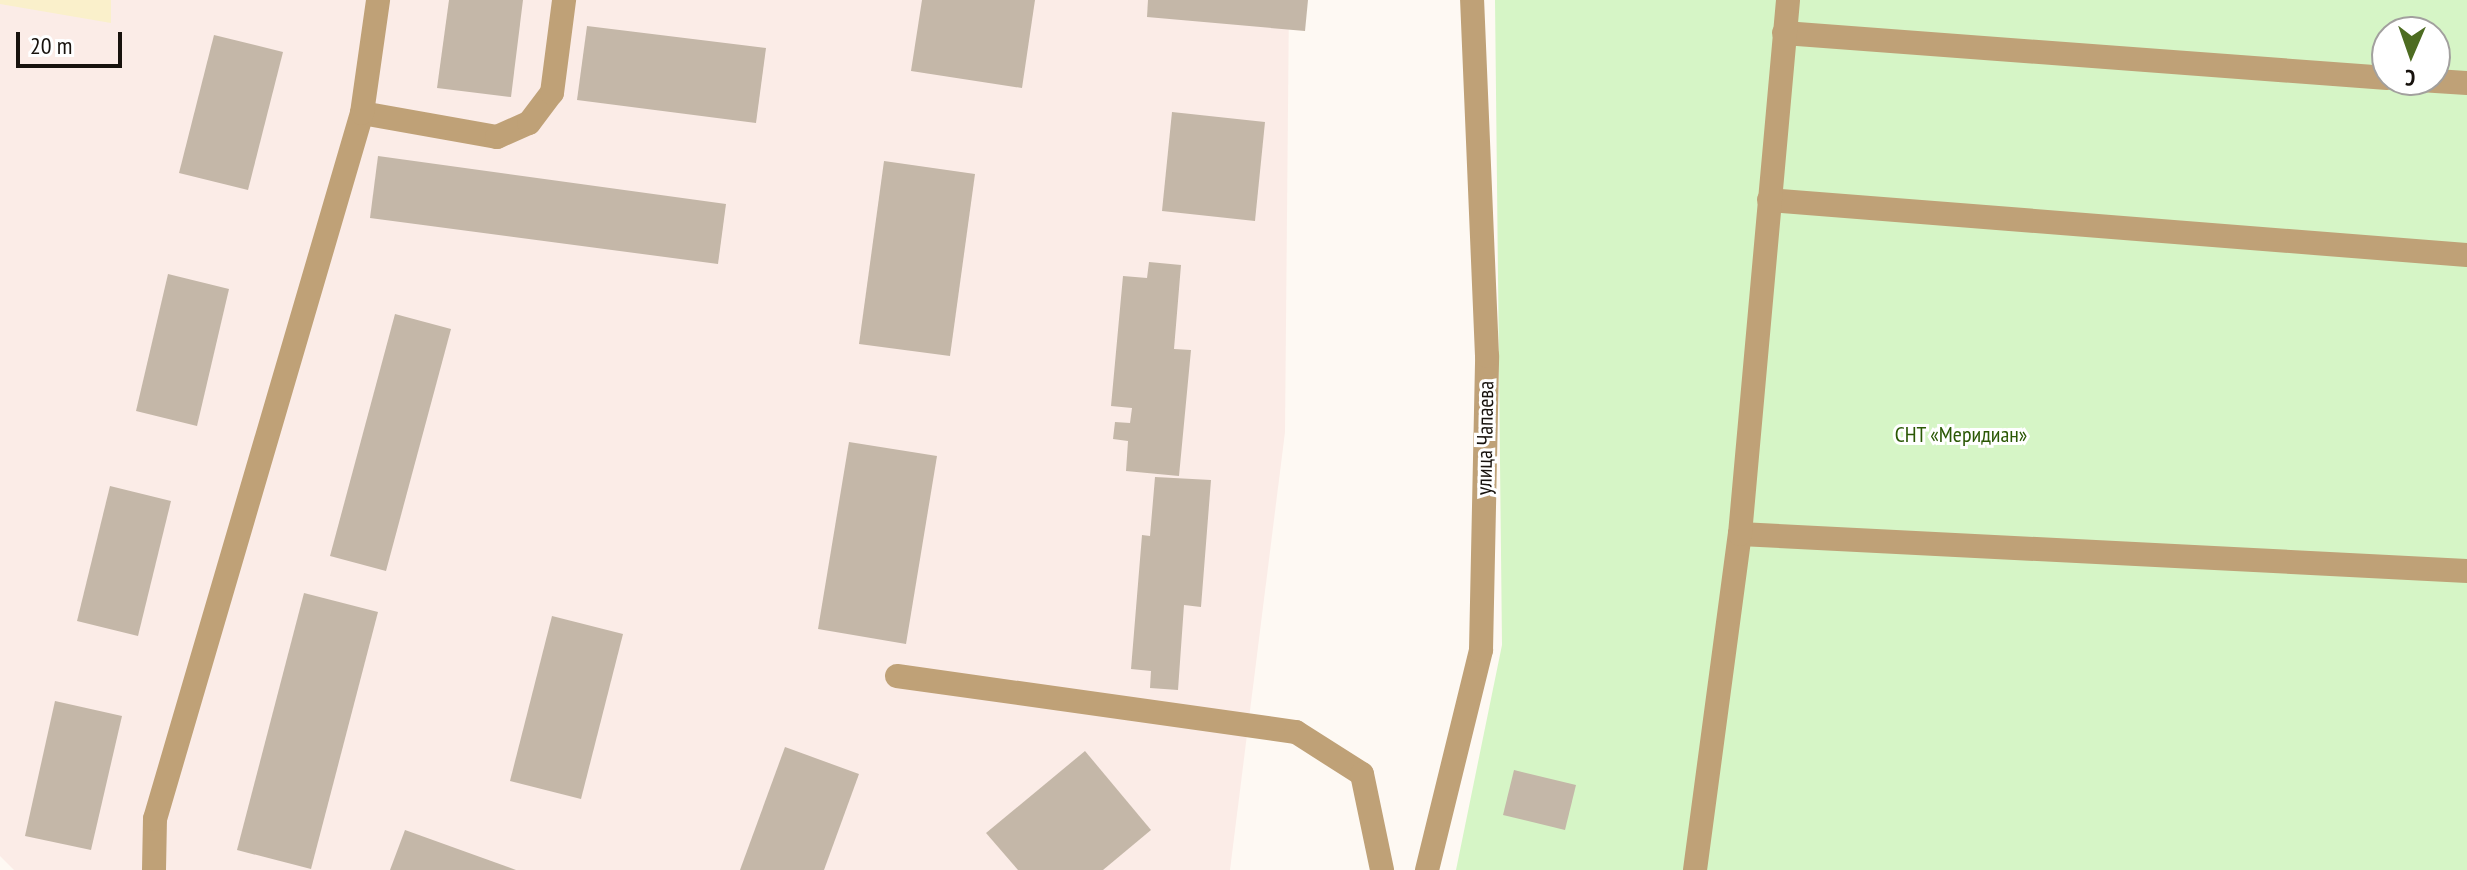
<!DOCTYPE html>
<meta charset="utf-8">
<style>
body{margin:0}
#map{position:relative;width:2467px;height:870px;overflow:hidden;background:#fef9f3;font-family:"PT Sans Narrow",sans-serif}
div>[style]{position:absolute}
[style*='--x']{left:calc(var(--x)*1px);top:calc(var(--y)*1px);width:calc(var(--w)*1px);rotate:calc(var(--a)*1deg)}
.commercial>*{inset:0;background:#fbece7}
.green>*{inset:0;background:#d6f5c6}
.sand>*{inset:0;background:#faf0cb}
.building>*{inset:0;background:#c4b7a8}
.minor>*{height:24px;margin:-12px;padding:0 12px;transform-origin:12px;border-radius:12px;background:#bfa177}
span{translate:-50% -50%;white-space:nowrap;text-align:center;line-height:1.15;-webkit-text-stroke:6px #fff;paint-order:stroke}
.park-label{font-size:22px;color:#2b5805}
.street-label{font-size:22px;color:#17120d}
.north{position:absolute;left:2371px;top:16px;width:80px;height:80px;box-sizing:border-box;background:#fff;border:2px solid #a2a09e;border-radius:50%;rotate:182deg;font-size:22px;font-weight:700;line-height:32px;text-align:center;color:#17120d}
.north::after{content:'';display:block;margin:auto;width:28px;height:36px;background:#4d6c21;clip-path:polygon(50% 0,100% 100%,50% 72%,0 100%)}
.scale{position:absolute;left:16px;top:32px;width:106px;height:36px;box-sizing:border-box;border:4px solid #17120d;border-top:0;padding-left:10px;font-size:24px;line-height:28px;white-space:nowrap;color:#17120d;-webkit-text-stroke:6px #fff;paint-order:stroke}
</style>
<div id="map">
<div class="commercial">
<i style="clip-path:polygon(0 0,1289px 0,1285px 432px,1230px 870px,14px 870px,0 856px)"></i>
</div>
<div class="green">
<i style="clip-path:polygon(evenodd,1495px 0,2467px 0,2467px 870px,1456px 870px,1502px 645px,1495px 0,2387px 32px,2435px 32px,2435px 80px,2387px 80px,2387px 32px)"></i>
</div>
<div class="sand">
<i style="clip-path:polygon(0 0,111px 0,111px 23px,0 4px)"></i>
</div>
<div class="building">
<i style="clip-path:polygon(449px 0,523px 0,511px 97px,437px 88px)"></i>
<i style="clip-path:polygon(922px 0,1035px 0,1022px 88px,911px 71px)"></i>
<i style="clip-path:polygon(1148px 0,1308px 0,1305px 31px,1147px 17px)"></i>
<i style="clip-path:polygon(587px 26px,766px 48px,756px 123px,577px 100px)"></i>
<i style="clip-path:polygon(214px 35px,283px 52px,248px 190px,179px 173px)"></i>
<i style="clip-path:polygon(1172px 112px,1265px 122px,1255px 221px,1162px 211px)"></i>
<i style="clip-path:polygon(378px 156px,726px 204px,718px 264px,370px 218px)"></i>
<i style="clip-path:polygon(884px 161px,975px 174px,950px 356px,859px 344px)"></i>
<i style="clip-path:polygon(1149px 262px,1181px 265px,1174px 349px,1191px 350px,1179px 476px,1126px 471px,1128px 441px,1113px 439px,1115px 422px,1130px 423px,1132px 408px,1111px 406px,1123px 276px,1147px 278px)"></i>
<i style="clip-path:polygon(168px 274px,229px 289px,197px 426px,136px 411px)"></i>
<i style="clip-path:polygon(395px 314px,451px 329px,386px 571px,330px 556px)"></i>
<i style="clip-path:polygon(849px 442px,937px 456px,906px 644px,818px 629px)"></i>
<i style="clip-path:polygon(1155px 477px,1211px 480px,1201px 607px,1184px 605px,1178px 690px,1150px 688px,1151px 671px,1131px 669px,1142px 535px,1150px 536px)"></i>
<i style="clip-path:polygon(110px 486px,171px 501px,138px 636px,77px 621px)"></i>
<i style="clip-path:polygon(304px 593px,378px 612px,311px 869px,237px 850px)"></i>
<i style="clip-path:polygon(552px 616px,623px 634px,581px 799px,510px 781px)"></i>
<i style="clip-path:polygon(55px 701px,122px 716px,91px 850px,25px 836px)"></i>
<i style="clip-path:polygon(785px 747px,859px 774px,824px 870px,740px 870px)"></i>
<i style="clip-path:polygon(1085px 751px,1151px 830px,1103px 870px,1018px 870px,986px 833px)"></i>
<i style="clip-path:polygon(1514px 770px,1576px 785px,1565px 830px,1503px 815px)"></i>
<i style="clip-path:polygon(405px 830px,516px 870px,390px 870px)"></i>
</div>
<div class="minor">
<i style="--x:1784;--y:33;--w:605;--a:4.27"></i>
<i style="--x:2420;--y:80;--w:47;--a:3.7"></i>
<i style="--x:362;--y:113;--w:137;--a:10.1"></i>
<i style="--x:497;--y:137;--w:35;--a:-24"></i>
<i style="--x:529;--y:123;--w:38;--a:-53"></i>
<i style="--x:552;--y:93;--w:94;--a:-82.6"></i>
<i style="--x:1769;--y:200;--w:700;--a:4.51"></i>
<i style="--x:1740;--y:534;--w:728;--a:2.91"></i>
<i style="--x:897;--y:676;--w:403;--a:8"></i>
<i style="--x:1296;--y:732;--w:78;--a:32.5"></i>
<i style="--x:1362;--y:774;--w:98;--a:78.2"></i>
<i style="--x:154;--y:870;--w:51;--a:-88.9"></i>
<i style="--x:155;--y:819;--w:736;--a:-73.66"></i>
<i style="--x:362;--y:113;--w:114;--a:-81.9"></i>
<i style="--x:1427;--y:870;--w:227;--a:-76.2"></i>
<i style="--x:1481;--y:650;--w:294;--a:-88.8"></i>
<i style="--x:1487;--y:356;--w:356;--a:-92.4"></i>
<i style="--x:1695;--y:870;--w:339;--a:-82.4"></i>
<i style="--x:1740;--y:534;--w:536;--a:-84.86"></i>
</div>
<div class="park-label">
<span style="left:1961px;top:435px">СНТ «Меридиан»</span>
</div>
<div class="street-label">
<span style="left:1485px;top:438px;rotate:-89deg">улица Чапаева</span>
</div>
<div class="north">С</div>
<div class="scale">20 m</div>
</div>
